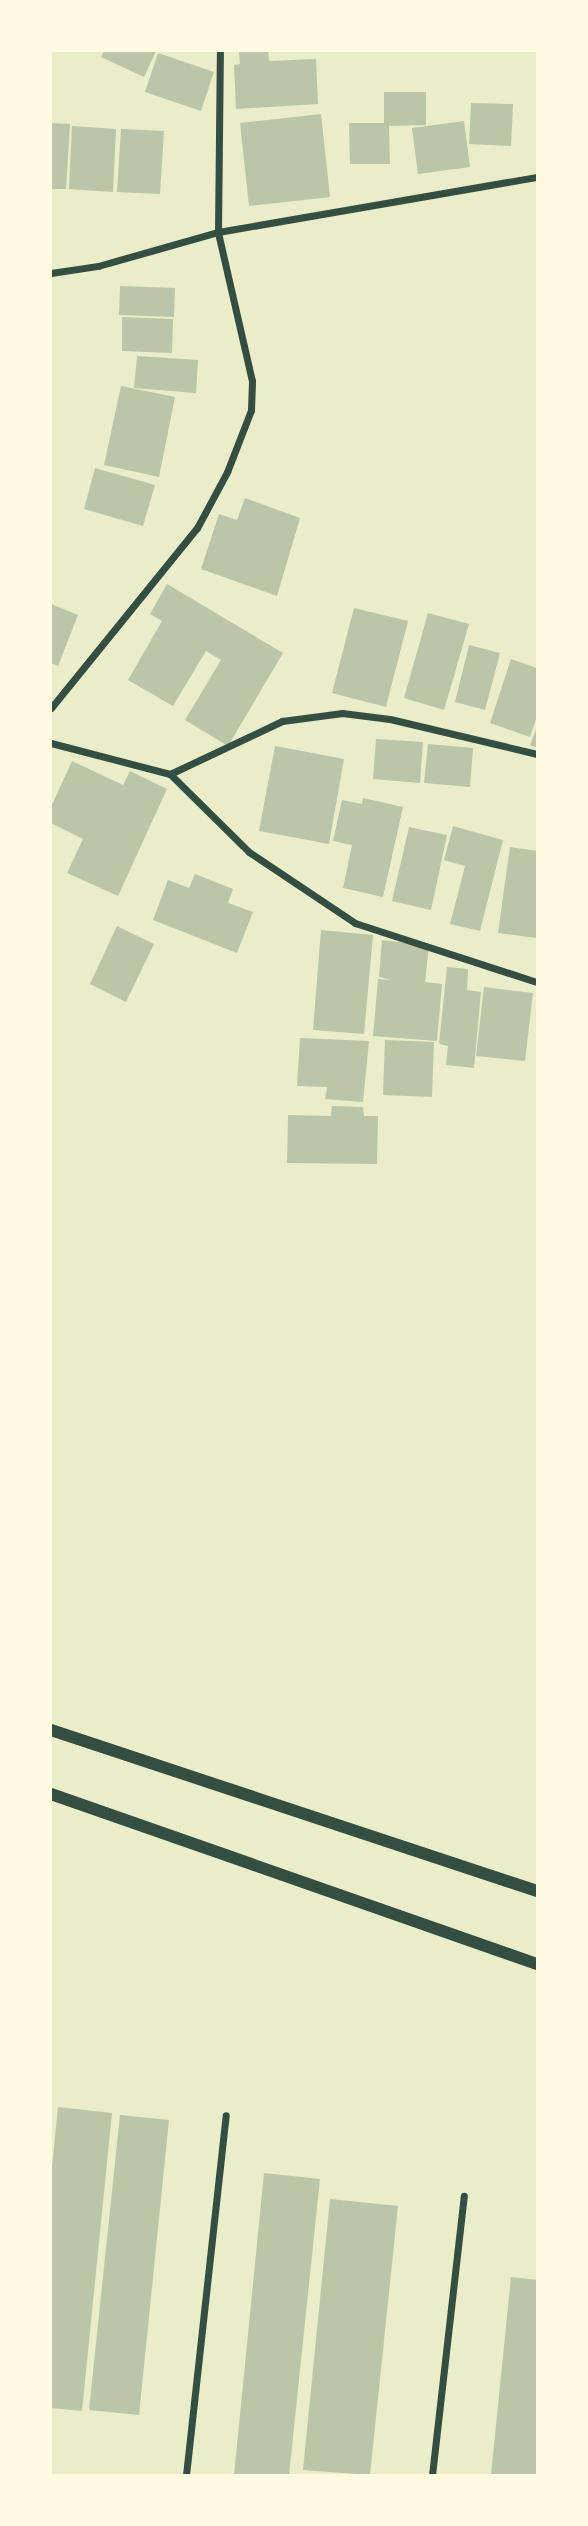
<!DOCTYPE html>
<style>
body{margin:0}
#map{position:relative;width:588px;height:2526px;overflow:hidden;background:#e9edc9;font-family:"DM Sans",sans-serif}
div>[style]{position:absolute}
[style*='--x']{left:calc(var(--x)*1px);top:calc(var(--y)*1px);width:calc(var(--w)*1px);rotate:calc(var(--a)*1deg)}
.building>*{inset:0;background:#bcc5a7}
.minor>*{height:7px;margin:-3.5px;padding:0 3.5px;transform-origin:3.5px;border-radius:3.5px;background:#344e41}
.tertiary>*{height:12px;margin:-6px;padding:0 6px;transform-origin:6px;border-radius:6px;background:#344e41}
span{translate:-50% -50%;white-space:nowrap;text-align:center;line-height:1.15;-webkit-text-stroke:5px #fefae0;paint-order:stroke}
.frame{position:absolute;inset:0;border:52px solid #fefae0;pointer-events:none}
</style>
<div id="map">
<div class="building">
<i style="clip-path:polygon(104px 51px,156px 51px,144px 77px,101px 57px)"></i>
<i style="clip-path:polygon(239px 51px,268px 51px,269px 61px,316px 59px,318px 104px,236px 109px,234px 65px,240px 64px)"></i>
<i style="clip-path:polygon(158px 53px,214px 72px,201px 111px,145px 92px)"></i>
<i style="clip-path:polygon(384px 92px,426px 92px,426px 125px,389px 126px,390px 164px,350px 164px,349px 123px,384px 123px)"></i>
<i style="clip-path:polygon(471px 103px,513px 104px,511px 146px,469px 144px)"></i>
<i style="clip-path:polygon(321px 114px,330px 197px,249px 206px,240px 123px)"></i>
<i style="clip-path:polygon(464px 121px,470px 167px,418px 174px,412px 128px)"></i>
<i style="clip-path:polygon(51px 123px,70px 124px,66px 189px,51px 189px)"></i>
<i style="clip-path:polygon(72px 126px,116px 129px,113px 192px,69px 189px)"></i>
<i style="clip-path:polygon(121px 129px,164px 131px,160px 194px,117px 192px)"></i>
<i style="clip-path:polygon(120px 286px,175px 288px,174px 317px,119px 315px)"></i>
<i style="clip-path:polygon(122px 317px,173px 319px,172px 353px,122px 351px)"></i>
<i style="clip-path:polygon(137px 356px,198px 360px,196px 393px,134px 388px)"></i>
<i style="clip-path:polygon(121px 386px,175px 397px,159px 477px,104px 465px)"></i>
<i style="clip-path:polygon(95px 468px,155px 485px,143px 526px,84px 509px)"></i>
<i style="clip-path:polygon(245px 498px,300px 518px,277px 596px,201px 569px,219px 514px,237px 520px)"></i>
<i style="clip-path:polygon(167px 584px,283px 653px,228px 746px,185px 720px,221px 660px,206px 651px,173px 706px,128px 680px,162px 621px,150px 614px)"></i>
<i style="clip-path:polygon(51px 604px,78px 615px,58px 666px,51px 663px)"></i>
<i style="clip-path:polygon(354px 608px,408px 621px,386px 707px,332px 693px)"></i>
<i style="clip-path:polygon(428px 613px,469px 624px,444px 710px,404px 698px)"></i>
<i style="clip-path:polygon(469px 645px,500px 653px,485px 710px,455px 702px)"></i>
<i style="clip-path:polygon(511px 659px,537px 668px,537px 716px,530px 737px,490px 723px)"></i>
<i style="clip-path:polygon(537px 727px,537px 748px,530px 745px)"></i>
<i style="clip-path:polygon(376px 739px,423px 742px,420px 783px,373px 779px)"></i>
<i style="clip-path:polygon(428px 744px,473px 748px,470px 787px,424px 783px)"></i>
<i style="clip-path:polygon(275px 746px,344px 759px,329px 844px,259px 831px)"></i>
<i style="clip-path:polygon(72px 761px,123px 785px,130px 771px,167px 789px,118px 896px,67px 873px,83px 839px,51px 823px,51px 807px)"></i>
<i style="clip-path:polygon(363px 798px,403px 807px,383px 897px,343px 888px,352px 845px,333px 841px,342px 800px,362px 804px)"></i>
<i style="clip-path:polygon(453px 826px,503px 840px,480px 931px,450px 924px,465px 866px,444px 860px)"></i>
<i style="clip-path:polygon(409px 827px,447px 835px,431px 910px,392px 901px)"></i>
<i style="clip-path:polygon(510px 847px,537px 851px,537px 938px,498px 933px)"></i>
<i style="clip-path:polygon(195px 874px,233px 889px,228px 903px,253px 912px,237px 953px,153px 920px,168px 880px,189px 888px)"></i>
<i style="clip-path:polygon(117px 926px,154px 944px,126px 1002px,90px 984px)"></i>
<i style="clip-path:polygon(321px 930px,373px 935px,364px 1034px,313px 1030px)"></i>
<i style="clip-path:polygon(382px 940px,429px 946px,425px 982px,442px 984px,437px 1041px,373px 1036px,378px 979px,392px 980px,379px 977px)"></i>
<i style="clip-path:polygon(447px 967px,468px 969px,467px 990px,481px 992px,474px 1068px,446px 1065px,448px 1046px,439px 1044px)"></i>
<i style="clip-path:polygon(484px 987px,533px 993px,525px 1061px,476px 1056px)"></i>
<i style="clip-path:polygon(300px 1038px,369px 1041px,363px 1102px,325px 1099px,327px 1087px,297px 1086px)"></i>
<i style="clip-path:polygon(385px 1040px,434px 1042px,432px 1097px,383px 1095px)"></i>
<i style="clip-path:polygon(332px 1106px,363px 1107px,364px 1116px,378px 1116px,377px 1164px,287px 1163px,288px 1115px,331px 1116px)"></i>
<i style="clip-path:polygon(58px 2107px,112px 2113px,82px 2411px,51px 2408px,51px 2177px)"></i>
<i style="clip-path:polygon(120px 2115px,169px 2120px,139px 2415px,89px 2410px)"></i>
<i style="clip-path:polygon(264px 2173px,320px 2179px,289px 2475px,234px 2475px)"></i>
<i style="clip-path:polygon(330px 2199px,398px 2206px,370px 2475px,303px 2470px)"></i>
<i style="clip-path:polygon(511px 2277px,537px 2280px,537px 2475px,491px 2475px)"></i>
</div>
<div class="minor">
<i style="--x:51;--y:273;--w:48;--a:-8.5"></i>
<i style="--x:98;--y:266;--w:125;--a:-15.8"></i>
<i style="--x:218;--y:232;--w:324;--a:-9.8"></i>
<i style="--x:51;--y:708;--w:232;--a:-51"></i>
<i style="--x:197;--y:528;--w:64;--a:-61.8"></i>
<i style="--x:227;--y:472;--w:66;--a:-68.8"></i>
<i style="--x:251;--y:410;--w:29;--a:-88"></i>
<i style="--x:252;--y:381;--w:153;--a:-102.9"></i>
<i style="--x:218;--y:232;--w:181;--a:-89.4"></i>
<i style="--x:51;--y:743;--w:123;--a:14.6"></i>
<i style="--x:170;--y:774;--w:124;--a:-25.3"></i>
<i style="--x:282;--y:721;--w:61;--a:-7.6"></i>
<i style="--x:342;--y:713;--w:48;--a:7.1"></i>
<i style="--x:390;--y:719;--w:151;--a:13.4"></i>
<i style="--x:170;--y:774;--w:111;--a:44.6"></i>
<i style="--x:249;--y:852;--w:128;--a:33.8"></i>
<i style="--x:355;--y:923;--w:191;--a:18"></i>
<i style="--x:186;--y:2475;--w:362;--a:-83.7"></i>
<i style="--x:432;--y:2475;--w:281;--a:-83.5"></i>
</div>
<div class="tertiary">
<i style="--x:51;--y:1730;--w:512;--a:18.33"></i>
<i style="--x:51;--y:1794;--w:515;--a:19.28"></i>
</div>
<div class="frame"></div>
</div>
